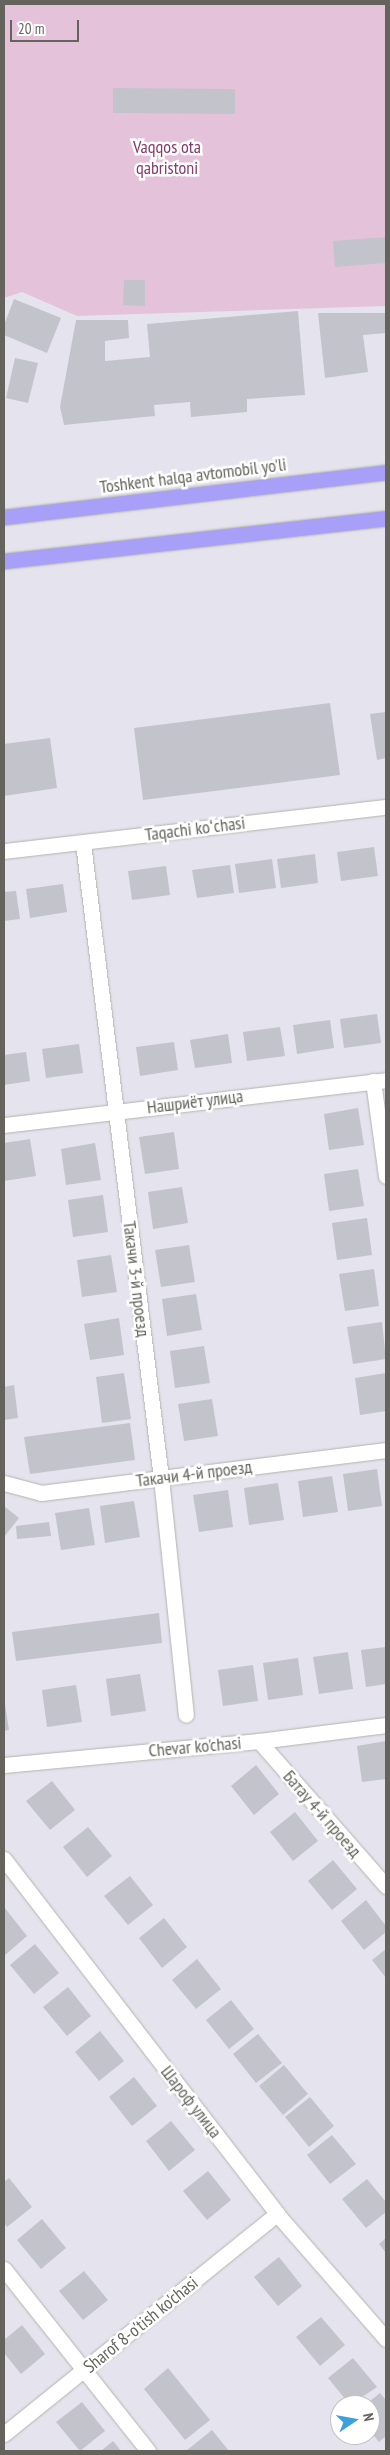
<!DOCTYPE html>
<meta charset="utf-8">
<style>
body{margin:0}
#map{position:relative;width:390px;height:2455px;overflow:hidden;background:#e5e4ee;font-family:"PT Sans Narrow",sans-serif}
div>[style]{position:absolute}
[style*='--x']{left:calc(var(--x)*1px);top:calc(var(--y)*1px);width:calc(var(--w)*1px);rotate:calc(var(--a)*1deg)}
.green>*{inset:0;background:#e4c3da}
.building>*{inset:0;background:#c3c3cb}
.roads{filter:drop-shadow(0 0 1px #b4b3ad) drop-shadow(0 0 1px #b4b3ad)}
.minor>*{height:15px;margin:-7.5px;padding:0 7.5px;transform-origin:7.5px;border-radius:7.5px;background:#fff}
.tertiary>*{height:15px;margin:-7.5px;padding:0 7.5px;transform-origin:7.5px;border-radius:7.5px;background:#fff}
.trunk>*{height:15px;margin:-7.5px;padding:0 7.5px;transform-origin:7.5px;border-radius:7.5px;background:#a8a0f8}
span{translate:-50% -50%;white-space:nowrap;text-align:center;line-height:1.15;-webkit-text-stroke:5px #fff;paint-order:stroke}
.park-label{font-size:18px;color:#843b6b}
.street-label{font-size:18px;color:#64635c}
.frame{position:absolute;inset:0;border:5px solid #64635c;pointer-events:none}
.north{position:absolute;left:330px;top:2395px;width:50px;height:50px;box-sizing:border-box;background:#fff;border:1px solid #c1c1be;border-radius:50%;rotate:78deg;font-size:14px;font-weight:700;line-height:20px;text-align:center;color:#64635c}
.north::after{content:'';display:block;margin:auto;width:18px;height:22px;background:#3aa1de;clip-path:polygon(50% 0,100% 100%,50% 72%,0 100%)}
.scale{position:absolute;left:10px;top:20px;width:69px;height:22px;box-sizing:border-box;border:2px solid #64635c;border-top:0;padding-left:6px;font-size:15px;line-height:18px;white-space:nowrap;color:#64635c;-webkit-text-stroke:4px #fff;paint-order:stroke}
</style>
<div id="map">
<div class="green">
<i style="clip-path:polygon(4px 4px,386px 4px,386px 306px,77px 316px,22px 292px,4px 298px)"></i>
</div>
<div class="building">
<i style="clip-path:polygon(113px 88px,235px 89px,235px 114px,113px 113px)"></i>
<i style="clip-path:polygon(386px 237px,386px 263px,335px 267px,333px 241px)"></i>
<i style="clip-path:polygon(124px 280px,145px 280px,145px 306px,123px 305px)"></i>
<i style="clip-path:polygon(14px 299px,61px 318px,47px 353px,4px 335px,4px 325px)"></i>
<i style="clip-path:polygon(298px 311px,305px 395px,247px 399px,247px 412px,191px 417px,190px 402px,154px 405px,155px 416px,64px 425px,60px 407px,76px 320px,128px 320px,129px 338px,105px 341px,105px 361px,150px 357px,147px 324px)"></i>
<i style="clip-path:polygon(318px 313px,386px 313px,386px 333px,363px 335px,368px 372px,325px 378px)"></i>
<i style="clip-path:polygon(15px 358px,38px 363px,28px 403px,6px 398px)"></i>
<i style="clip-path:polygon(330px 703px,340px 775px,143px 800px,134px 728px)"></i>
<i style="clip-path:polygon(386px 712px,386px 758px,377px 760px,370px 714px)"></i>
<i style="clip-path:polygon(50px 738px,57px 788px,4px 796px,4px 744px)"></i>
<i style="clip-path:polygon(374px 847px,378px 876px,341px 881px,337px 852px)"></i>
<i style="clip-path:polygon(315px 854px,318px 883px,281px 888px,277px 859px)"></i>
<i style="clip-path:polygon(272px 859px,276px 888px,239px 893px,235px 864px)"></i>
<i style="clip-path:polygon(230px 865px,234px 893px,197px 898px,192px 870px)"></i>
<i style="clip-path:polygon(166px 866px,170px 895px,132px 900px,128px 871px)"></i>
<i style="clip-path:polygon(63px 884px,67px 912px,30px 918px,26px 889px)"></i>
<i style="clip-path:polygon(16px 891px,20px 919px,4px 921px,4px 892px)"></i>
<i style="clip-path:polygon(377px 1014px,381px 1043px,344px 1048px,340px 1019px)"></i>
<i style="clip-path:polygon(330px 1020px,334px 1048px,297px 1054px,293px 1025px)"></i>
<i style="clip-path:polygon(280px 1027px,285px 1056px,247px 1061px,243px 1032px)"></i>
<i style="clip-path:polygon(228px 1034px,232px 1063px,195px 1068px,190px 1040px)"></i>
<i style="clip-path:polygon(174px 1042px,178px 1070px,140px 1076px,136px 1047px)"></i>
<i style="clip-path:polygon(79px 1044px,83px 1073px,46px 1078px,42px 1049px)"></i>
<i style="clip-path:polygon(26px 1052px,30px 1081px,4px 1085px,4px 1055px)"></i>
<i style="clip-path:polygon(358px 1108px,364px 1145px,329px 1150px,324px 1114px)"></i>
<i style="clip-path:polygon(174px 1132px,179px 1169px,145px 1174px,139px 1137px)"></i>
<i style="clip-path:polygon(30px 1139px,36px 1176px,4px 1181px,4px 1143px)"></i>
<i style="clip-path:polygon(95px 1143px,101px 1180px,66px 1185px,61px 1149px)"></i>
<i style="clip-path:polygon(358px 1169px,364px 1206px,329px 1211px,324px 1174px)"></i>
<i style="clip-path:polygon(182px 1187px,188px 1223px,153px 1229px,148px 1192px)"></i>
<i style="clip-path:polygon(103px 1195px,108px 1232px,73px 1237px,68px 1200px)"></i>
<i style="clip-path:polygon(367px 1218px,372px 1255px,337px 1260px,332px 1223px)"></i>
<i style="clip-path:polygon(189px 1245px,195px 1282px,161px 1287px,155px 1250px)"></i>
<i style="clip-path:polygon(111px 1255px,117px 1292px,82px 1297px,77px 1260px)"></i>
<i style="clip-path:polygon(374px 1269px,379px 1306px,345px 1311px,339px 1274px)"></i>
<i style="clip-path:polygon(196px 1294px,202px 1330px,167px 1336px,162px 1299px)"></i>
<i style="clip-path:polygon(119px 1318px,124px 1355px,90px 1360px,84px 1324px)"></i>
<i style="clip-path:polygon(382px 1322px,386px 1359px,353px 1364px,347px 1327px)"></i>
<i style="clip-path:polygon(204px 1346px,210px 1383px,175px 1388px,170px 1351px)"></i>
<i style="clip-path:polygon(124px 1373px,131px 1419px,102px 1423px,96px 1377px)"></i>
<i style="clip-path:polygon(386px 1373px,386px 1411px,360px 1415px,355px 1378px)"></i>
<i style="clip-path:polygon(14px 1385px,18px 1418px,4px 1420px,4px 1387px)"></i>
<i style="clip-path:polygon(212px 1399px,218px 1436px,184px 1441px,178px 1404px)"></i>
<i style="clip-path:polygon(130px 1423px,135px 1460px,30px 1474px,24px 1437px)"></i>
<i style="clip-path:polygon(377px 1469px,382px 1506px,348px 1511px,343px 1474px)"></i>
<i style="clip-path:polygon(332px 1476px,338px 1512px,303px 1517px,298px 1481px)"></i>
<i style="clip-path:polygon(278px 1483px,284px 1520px,249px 1525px,244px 1488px)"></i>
<i style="clip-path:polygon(228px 1490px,233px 1527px,199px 1532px,193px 1495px)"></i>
<i style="clip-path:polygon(134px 1501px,140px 1537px,105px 1543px,100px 1506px)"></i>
<i style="clip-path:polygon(4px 1506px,19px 1518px,4px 1537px)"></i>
<i style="clip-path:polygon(89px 1508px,95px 1545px,61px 1550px,55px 1513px)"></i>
<i style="clip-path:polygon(49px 1522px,51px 1536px,17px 1539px,16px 1526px)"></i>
<i style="clip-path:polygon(159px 1613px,162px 1643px,16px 1661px,12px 1632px)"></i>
<i style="clip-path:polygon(386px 1647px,386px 1684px,366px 1687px,361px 1650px)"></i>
<i style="clip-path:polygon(348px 1652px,353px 1689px,319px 1694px,313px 1657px)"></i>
<i style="clip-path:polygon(298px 1658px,303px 1695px,268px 1700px,263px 1663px)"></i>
<i style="clip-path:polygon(253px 1665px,258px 1701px,223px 1706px,218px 1670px)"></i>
<i style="clip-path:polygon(140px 1674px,146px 1711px,111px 1716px,106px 1679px)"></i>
<i style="clip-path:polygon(76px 1685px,82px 1722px,47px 1727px,42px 1690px)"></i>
<i style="clip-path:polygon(5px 1704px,9px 1730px,4px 1731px,4px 1705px)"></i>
<i style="clip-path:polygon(386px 1741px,386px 1779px,362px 1782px,357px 1746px)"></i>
<i style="clip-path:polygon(256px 1765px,279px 1794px,254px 1815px,231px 1786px)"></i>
<i style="clip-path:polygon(52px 1781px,75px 1810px,50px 1830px,26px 1801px)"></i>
<i style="clip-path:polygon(295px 1812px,318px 1841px,293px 1861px,270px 1832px)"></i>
<i style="clip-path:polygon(88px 1827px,112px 1856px,87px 1877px,63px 1847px)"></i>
<i style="clip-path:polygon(333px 1860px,357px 1889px,332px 1910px,308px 1881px)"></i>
<i style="clip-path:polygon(130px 1876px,153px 1905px,128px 1925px,104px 1896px)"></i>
<i style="clip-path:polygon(366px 1900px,386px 1926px,386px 1932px,364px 1950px,341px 1921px)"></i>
<i style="clip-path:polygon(4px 1907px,27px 1936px,4px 1956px)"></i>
<i style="clip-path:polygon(164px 1918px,187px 1947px,162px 1968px,139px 1938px)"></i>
<i style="clip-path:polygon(35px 1944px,59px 1973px,34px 1994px,10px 1965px)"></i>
<i style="clip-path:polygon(386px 1949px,386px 1978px,372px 1960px)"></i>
<i style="clip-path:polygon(197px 1959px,221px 1989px,196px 2009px,172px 1980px)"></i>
<i style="clip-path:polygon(68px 1987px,91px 2016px,67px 2036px,43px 2007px)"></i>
<i style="clip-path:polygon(231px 2000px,254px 2029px,229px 2049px,206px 2020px)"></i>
<i style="clip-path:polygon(100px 2031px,124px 2061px,99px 2081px,75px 2052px)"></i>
<i style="clip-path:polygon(258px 2034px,282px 2063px,256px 2083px,233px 2054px)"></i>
<i style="clip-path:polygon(284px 2065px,308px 2094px,283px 2115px,259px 2086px)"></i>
<i style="clip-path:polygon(134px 2077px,157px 2106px,132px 2126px,109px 2097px)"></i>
<i style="clip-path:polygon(310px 2097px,334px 2126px,309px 2147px,285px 2117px)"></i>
<i style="clip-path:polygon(171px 2121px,195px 2150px,169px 2171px,146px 2141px)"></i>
<i style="clip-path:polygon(332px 2135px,356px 2164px,330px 2184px,307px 2155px)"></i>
<i style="clip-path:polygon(208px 2171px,231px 2200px,207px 2220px,183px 2191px)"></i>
<i style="clip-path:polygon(9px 2178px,32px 2207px,7px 2227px,4px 2223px,4px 2182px)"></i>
<i style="clip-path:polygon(367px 2179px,386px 2202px,386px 2212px,366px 2228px,342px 2199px)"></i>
<i style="clip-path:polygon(42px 2219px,66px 2248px,41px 2269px,17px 2240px)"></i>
<i style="clip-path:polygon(386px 2238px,386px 2253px,379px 2244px)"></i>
<i style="clip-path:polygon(279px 2257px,302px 2286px,278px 2306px,254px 2277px)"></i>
<i style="clip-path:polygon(84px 2271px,108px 2300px,83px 2320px,59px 2291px)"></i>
<i style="clip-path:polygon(321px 2317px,345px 2345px,320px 2366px,296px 2337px)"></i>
<i style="clip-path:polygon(22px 2325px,45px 2354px,21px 2374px,4px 2353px,4px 2340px)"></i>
<i style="clip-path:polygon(353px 2358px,377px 2387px,350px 2405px,328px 2378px)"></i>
<i style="clip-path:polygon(168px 2368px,210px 2420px,185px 2440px,144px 2389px)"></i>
<i style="clip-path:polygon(380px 2393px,386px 2400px,386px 2436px,379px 2442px,370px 2431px,370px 2405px,365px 2405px)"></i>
<i style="clip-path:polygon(82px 2402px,105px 2431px,80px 2451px,56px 2422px)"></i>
<i style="clip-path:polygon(212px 2430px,229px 2451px,186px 2451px)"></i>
<i style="clip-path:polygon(113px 2441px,121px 2451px,101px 2451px)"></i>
</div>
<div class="roads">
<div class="minor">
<i style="--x:83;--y:843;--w:640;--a:83"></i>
<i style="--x:161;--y:1478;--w:238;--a:84"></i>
<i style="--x:4;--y:851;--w:385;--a:-6.6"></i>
<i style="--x:373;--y:1081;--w:96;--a:82.2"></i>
<i style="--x:4;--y:1125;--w:385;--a:-6.7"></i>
<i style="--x:4;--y:1483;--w:38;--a:15"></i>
<i style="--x:41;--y:1493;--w:348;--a:-7.1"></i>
<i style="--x:259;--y:1741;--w:193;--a:48.8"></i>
<i style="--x:4;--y:2269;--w:232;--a:51.6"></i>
<i style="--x:4;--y:2434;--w:351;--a:-38.9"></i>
</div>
<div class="tertiary">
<i style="--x:4;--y:1765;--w:256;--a:-5.4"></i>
<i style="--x:259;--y:1741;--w:128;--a:-7.2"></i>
<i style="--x:4;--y:1859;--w:448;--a:52.4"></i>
<i style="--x:277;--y:2214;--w:166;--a:48.9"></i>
</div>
<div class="trunk">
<i style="--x:4;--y:517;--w:385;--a:-6.7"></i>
<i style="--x:4;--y:561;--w:384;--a:-6.4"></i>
</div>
</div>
<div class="park-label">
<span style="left:167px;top:158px">Vaqqos ota<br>qabristoni</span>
</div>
<div class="street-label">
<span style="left:193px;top:476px;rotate:-7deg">Toshkent halqa avtomobil yo'li</span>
<span style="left:195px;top:829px;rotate:-7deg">Taqachi koʻchasi</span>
<span style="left:195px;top:1102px;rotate:-7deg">Нашриёт улица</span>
<span style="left:136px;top:1279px;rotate:83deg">Такачи 3-й проезд</span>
<span style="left:194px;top:1474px;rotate:-7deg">Такачи 4-й проезд</span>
<span style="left:195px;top:1747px;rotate:-5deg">Chevar ko'chasi</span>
<span style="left:322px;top:1814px;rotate:49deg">Батау 4-й проезд</span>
<span style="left:191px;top:2102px;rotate:52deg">Шароф улица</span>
<span style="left:141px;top:2325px;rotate:-39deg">Sharof 8-o'tish ko'chasi</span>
</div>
<div class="frame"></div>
<div class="north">N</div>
<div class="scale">20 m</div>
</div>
